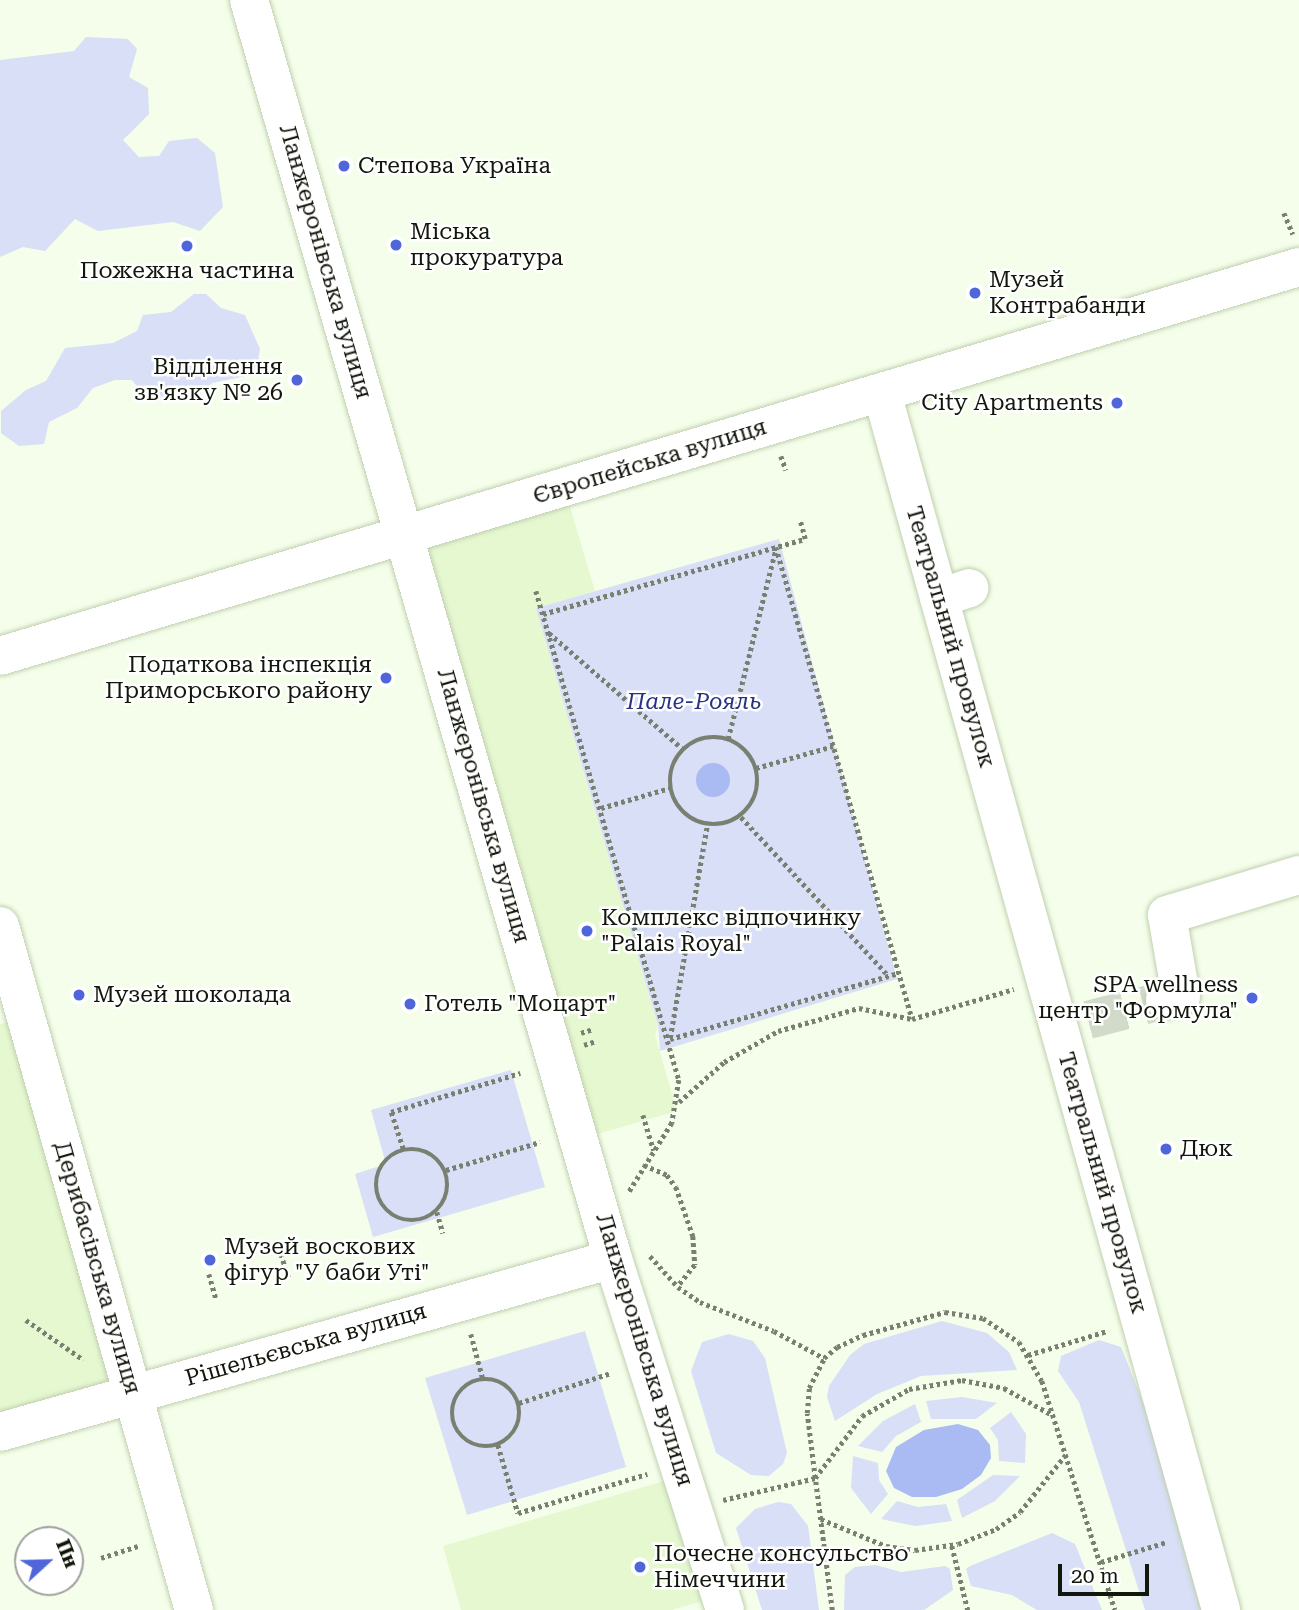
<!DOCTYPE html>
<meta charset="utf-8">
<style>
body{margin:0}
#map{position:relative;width:1299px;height:1610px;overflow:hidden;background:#f4feea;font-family:"Roboto Serif",serif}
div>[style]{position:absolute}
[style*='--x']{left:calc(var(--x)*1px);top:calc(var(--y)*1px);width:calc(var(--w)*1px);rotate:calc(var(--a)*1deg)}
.built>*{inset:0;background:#e5f8d0}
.green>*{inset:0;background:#d8dff6}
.water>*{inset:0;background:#aabbf3}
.round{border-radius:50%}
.minor-tunnel>*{height:38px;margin-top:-19px;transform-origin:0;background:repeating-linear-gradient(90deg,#d2dbc9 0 38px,transparent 0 57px)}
.path>*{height:4.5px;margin-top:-2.25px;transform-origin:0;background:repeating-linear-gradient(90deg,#798071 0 3.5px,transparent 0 7px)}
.path>.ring{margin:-2.25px;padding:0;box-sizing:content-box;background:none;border:4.5px solid #798071;border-radius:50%}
.roads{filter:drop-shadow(0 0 2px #c0cfaf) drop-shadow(0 0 2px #c0cfaf)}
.minor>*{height:38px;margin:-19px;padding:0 19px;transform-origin:19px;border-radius:19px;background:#fff}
.dots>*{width:19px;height:19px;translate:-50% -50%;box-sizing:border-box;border:4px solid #fff;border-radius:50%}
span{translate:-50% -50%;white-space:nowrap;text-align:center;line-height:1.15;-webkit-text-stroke:5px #fff;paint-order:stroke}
.poi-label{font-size:23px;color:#12170c}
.left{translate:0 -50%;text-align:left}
.right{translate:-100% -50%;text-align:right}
.street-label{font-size:23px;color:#12170c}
.park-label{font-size:23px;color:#283483;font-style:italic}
.north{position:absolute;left:14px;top:1526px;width:70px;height:70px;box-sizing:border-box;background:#fff;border:2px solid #a0a29e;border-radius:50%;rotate:68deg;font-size:19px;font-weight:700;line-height:28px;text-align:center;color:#12170c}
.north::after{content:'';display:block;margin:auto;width:24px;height:32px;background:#4f66db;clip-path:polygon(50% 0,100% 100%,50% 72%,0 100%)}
.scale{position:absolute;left:1058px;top:1564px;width:91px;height:32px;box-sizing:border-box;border:4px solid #12170c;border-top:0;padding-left:9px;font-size:21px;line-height:24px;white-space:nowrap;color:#12170c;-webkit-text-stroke:5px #fff;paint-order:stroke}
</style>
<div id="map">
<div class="built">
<i style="clip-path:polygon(565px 490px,595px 591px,536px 608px,658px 1026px,655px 1035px,677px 1111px,587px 1137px,409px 537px)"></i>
<i style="clip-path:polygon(25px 1018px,127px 1389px,0 1424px,0 1024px)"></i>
<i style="clip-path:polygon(681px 1476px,718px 1597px,671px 1610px,461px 1610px,443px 1546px)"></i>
</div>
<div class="green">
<i style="clip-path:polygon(86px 37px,128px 39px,137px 49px,129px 77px,148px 88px,149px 114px,123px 140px,139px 157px,159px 156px,169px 141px,197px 138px,215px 153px,223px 207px,200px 231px,173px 222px,98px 231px,75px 219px,45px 251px,23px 247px,0 257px,0 60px,74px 51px)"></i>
<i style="clip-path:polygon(194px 294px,206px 294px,221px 308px,245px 315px,260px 349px,256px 374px,212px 383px,196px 397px,173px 400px,145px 396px,132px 380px,115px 380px,93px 388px,77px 408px,49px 422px,44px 444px,19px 446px,1px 433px,1px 411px,26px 390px,46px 381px,65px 348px,113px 343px,137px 331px,143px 315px,171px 312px)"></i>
<i style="clip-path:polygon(779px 539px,897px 979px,660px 1051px,658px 1025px,536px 608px)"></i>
<i style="clip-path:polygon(511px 1070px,545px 1187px,373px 1237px,355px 1174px,386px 1164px,371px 1110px)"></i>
<i style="clip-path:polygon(942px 1321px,987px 1333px,1009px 1352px,1017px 1370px,921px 1376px,877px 1394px,835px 1421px,827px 1397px,829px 1386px,850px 1355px,864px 1344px)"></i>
<i style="clip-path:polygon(585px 1331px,626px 1467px,467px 1515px,425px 1378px)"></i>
<i style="clip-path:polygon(729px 1334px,753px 1341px,765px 1358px,787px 1453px,783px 1464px,769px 1476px,751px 1475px,716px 1453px,691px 1371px,702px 1342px)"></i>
<i style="clip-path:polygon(1099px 1340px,1121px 1347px,1150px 1420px,1203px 1610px,1145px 1610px,1079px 1402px,1058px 1371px,1061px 1356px)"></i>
<i style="clip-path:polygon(962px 1397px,997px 1403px,976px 1419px,931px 1419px,926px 1401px)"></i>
<i style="clip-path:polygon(915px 1404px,921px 1422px,896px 1436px,882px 1452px,858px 1446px,883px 1421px)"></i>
<i style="clip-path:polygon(1011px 1412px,1026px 1434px,1025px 1463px,999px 1461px,998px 1440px,990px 1428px)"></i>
<i style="clip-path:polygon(853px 1456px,878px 1463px,879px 1480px,888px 1494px,871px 1514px,851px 1488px)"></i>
<i style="clip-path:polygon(993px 1475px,1020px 1476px,995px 1501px,962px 1518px,957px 1500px)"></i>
<i style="clip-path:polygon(897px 1501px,918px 1507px,946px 1504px,952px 1521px,915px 1526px,881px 1519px)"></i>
<i style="clip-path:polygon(778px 1502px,791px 1504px,808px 1526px,819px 1610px,762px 1610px,736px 1528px,755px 1509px)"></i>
<i style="clip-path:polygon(1052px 1533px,1075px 1544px,1102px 1610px,1037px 1610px,1012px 1595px,971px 1586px,966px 1569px,970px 1566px)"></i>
<i style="clip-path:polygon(876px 1565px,901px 1572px,945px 1566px,950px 1569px,953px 1590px,924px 1610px,844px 1610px,845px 1575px,855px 1567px)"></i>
</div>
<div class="water">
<i class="round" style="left:696px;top:763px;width:34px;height:34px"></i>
<i style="clip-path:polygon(958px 1424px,978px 1430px,990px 1445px,991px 1458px,981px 1475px,962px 1489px,936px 1497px,912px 1497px,894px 1488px,886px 1471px,896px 1447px,924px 1430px)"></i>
</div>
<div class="minor-tunnel">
<i style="--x:1088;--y:1020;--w:80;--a:-14.6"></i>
</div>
<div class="path">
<i style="--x:1284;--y:213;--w:23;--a:67"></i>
<i style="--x:781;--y:456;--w:15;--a:70"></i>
<i style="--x:776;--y:547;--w:491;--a:73.9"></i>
<i style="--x:536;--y:591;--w:509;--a:73.7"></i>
<i style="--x:679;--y:1080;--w:44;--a:99.2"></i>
<i style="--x:672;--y:1123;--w:81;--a:121.9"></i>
<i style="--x:543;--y:614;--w:273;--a:-16"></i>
<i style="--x:805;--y:539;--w:20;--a:-105"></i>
<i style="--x:549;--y:633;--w:177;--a:40.9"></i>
<i class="ring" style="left:670px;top:737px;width:83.5px;height:83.5px"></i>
<i style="--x:728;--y:739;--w:197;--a:-75.9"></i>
<i style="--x:756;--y:768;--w:80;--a:-15.9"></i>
<i style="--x:601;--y:808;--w:72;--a:-16.2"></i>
<i style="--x:741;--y:817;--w:216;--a:47.1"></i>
<i style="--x:581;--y:1033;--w:13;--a:-18"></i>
<i style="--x:670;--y:1038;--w:216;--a:-80.1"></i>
<i style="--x:670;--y:1039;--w:238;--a:-16.1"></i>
<i style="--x:584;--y:1045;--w:13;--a:-18"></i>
<i style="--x:679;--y:1102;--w:60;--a:-41.6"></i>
<i style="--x:724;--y:1062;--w:62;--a:-29.9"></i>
<i style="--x:778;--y:1031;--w:84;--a:-15.9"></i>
<i style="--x:859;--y:1008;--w:54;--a:11.7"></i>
<i style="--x:912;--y:1019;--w:106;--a:-16.4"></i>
<i style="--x:643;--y:1115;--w:37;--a:73"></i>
<i class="ring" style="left:376px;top:1149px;width:67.5px;height:67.5px"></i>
<i style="--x:403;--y:1149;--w:39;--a:-108"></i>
<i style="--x:391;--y:1112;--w:135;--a:-16.8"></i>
<i style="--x:644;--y:1165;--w:25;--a:23"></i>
<i style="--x:667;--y:1175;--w:15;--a:53"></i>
<i style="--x:676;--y:1187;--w:52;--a:70.9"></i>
<i style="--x:693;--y:1236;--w:29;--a:86"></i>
<i style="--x:695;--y:1265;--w:27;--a:129"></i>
<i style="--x:446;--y:1170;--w:98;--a:-16.6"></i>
<i style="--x:437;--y:1212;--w:22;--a:74"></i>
<i style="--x:281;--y:1254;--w:25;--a:72"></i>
<i style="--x:650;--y:1256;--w:42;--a:47.9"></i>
<i style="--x:678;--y:1287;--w:27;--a:34"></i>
<i style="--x:700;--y:1302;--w:79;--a:21.4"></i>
<i style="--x:774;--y:1331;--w:57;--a:28.4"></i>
<i style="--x:209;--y:1274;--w:26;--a:74"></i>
<i style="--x:26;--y:1320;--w:70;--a:34.6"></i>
<i style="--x:471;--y:1334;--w:47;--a:75.1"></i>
<i style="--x:1028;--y:1355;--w:83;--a:-16.9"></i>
<i class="ring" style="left:452px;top:1379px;width:63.5px;height:63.5px"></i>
<i style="--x:519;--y:1403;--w:97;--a:-18.1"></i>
<i style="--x:498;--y:1445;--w:71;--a:73.6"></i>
<i style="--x:518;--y:1513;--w:135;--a:-16.8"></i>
<i style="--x:723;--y:1500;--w:95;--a:-13.4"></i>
<i style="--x:815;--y:1478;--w:65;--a:-97"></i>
<i style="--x:807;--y:1413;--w:25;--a:-85"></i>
<i style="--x:809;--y:1388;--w:34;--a:-63"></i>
<i style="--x:824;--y:1358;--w:17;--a:-40"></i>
<i style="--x:837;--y:1347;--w:29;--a:-25"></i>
<i style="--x:863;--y:1335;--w:85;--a:-15.7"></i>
<i style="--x:945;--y:1312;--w:38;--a:9"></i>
<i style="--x:983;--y:1318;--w:43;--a:33.7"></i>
<i style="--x:1019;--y:1342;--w:45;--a:59.5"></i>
<i style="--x:1042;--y:1381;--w:240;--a:72.3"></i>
<i style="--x:821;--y:1519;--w:70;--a:22.6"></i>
<i style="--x:886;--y:1546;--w:29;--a:8"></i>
<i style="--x:915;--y:1550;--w:43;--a:-7.9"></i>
<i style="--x:958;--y:1544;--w:41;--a:-21.5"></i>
<i style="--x:996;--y:1529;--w:29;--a:-35"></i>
<i style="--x:1020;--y:1512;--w:75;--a:-51.5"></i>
<i style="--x:952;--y:1546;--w:66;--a:76"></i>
<i style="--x:101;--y:1558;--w:40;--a:-18"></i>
<i style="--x:1101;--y:1562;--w:69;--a:-16.9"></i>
<i style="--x:832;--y:1610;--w:133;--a:-97.3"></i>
<i style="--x:815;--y:1478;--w:78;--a:-52.8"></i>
<i style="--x:862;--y:1416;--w:54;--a:-29.9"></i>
<i style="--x:909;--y:1389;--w:54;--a:-9.6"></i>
<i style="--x:962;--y:1380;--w:43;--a:10.8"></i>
<i style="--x:1004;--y:1388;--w:57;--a:29.2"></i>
</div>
<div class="roads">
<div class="minor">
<i style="--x:249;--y:0;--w:1311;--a:73.87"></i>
<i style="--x:613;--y:1259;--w:368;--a:72.3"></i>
<i style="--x:882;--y:393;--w:1263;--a:74.43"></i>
<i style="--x:939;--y:598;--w:32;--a:-18"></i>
<i style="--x:0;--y:656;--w:1356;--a:-16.67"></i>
<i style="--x:0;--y:926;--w:711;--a:74.17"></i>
<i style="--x:1165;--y:1000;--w:16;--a:-14"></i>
<i style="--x:1181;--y:996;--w:82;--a:-99.8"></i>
<i style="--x:1167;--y:915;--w:138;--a:-16.9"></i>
<i style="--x:0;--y:1432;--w:637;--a:-15.76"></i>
</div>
</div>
<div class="dots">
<i style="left:344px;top:166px;background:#4f66db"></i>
<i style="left:396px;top:245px;background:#4f66db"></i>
<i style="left:187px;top:246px;background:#4f66db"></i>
<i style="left:975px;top:293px;background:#4f66db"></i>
<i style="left:297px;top:380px;background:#4f66db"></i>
<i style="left:1117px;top:403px;background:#4f66db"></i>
<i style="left:386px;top:678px;background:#4f66db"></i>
<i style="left:587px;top:931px;background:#4f66db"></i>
<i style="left:79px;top:995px;background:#4f66db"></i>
<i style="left:1252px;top:998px;background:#4f66db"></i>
<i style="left:410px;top:1004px;background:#4f66db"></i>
<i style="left:1166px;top:1149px;background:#4f66db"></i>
<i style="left:210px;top:1260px;background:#4f66db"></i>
<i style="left:640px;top:1567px;background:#4f66db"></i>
</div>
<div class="poi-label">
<span class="left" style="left:358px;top:166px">Степова Україна</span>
<span class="left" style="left:410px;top:245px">Міська<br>прокуратура</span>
<span style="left:187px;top:271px">Пожежна частина</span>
<span class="left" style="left:989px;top:293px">Музей<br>Контрабанди</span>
<span class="right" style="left:283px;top:380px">Відділення<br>зв'язку № 26</span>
<span class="right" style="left:1103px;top:403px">City Apartments</span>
<span class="right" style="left:372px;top:678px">Податкова інспекція<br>Приморського району</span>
<span class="left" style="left:601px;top:931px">Комплекс відпочинку<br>"Palais Royal"</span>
<span class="right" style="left:1238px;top:998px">SPA wellness<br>центр "Формула"</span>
<span class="left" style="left:93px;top:995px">Музей шоколада</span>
<span class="left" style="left:424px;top:1004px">Готель "Моцарт"</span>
<span class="left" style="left:1180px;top:1149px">Дюк</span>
<span class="left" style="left:224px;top:1260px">Музей воскових<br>фігур "У баби Уті"</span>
<span class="left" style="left:654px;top:1567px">Почесне консульство<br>Німеччини</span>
</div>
<div class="street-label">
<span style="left:325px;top:262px;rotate:74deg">Ланжеронівська вулиця</span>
<span style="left:650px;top:462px;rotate:-17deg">Європейська вулиця</span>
<span style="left:950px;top:637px;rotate:74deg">Театральний провулок</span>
<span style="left:483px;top:806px;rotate:74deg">Ланжеронівська вулиця</span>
<span style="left:1102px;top:1183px;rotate:74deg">Театральний провулок</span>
<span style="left:97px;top:1268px;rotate:74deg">Дерибасівська вулиця</span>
<span style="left:306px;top:1345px;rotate:-16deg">Рішельєвська вулиця</span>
<span style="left:644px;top:1350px;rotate:73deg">Ланжеронівська вулиця</span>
</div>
<div class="park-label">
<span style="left:694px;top:702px">Пале-Рояль</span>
</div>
<div class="north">Пн</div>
<div class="scale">20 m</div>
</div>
